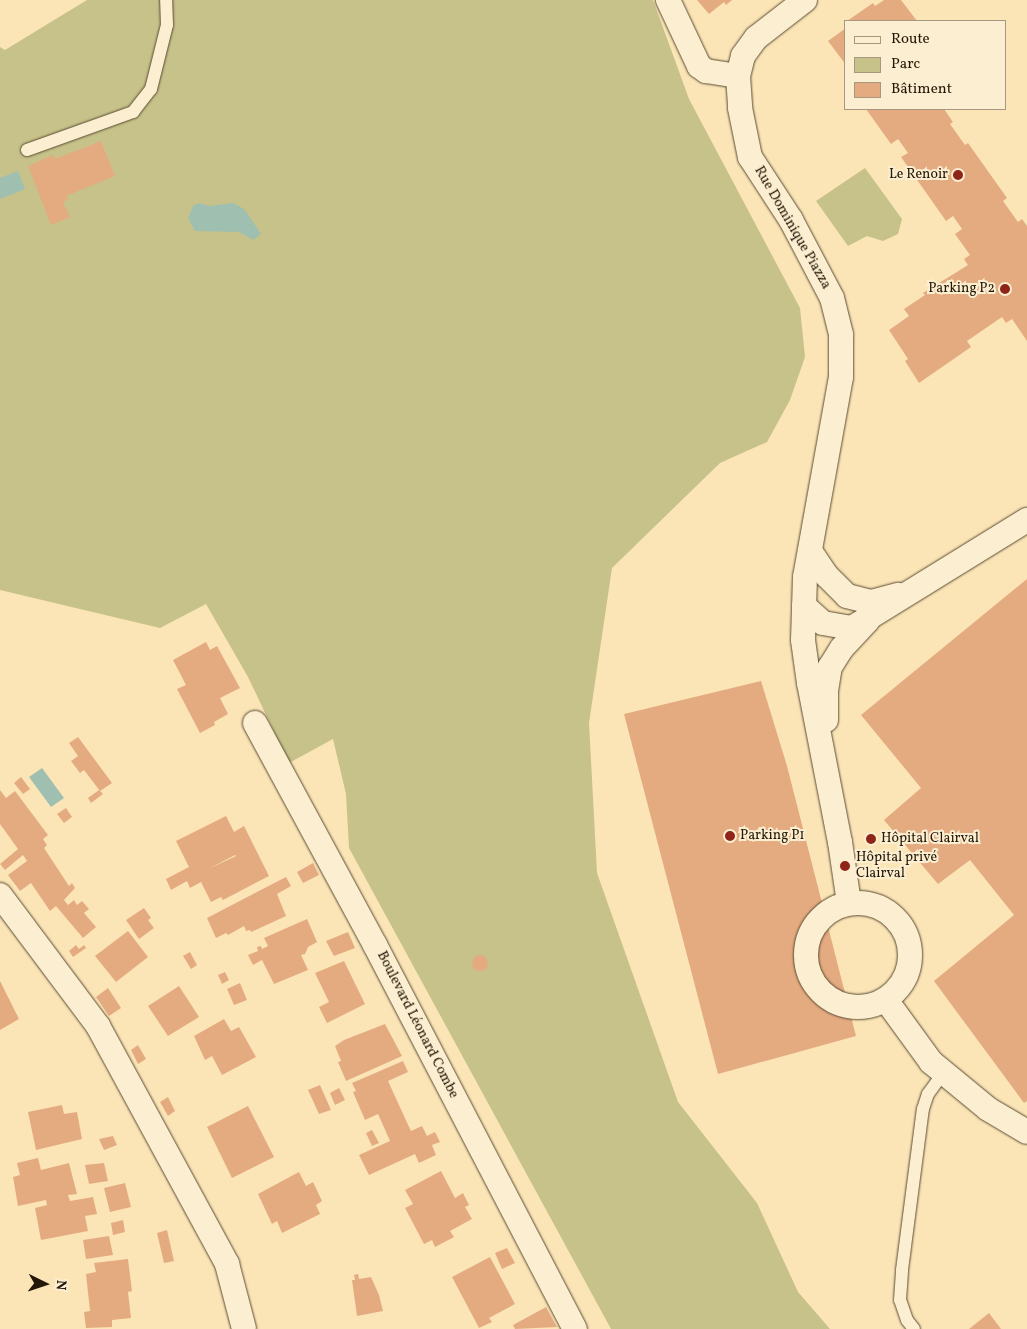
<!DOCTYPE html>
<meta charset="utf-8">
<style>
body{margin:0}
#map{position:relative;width:1027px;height:1329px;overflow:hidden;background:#fbe5b6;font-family:Vollkorn,serif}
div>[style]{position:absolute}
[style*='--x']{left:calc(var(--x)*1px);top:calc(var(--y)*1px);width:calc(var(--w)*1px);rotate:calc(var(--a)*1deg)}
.green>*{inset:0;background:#c6c289}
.water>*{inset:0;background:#9fbfb1}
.building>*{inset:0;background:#e5ab80}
.round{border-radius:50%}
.roads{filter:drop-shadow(0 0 1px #5a4b34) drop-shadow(0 0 1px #5a4b34)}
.service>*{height:12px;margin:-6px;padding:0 6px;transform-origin:6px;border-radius:6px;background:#fceed0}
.minor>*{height:24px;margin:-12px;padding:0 12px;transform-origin:12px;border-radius:12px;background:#fceed0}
.minor>.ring{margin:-12px;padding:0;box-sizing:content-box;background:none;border:24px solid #fceed0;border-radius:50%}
.dots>*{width:14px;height:14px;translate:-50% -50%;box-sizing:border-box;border:2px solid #fceed0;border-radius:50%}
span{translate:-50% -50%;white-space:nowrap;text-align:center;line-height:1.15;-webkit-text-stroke:4px #fceed0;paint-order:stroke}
.poi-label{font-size:14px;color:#241808}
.right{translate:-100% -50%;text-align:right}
.left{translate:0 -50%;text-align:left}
.street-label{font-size:14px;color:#241808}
.legend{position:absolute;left:844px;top:20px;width:162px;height:90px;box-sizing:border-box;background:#fceed0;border:1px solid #a69880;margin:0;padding:6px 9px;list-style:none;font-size:15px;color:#241808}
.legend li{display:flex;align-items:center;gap:10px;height:25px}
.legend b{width:25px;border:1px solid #a69880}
.north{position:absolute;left:20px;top:1259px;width:50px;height:50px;-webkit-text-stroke:4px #fceed0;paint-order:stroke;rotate:94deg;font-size:14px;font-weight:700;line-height:20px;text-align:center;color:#241808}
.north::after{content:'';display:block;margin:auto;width:18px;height:22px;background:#241808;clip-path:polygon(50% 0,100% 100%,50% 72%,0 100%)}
</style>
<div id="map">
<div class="green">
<i style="clip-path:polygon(87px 0,653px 0,689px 99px,800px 308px,805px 357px,790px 400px,767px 442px,720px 463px,612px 568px,589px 723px,597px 873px,678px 1102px,757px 1203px,798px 1292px,830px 1329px,611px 1329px,349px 848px,346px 794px,333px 739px,289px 763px,248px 677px,206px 604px,160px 628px,0 590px,0 47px,5px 50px)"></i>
<i style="clip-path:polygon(865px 168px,902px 219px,898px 234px,883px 241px,867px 236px,848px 246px,816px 201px)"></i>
</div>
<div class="water">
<i style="clip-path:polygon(18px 171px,25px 189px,0 199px,0 178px)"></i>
<i style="clip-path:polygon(199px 203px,209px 206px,233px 203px,239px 206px,245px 210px,261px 234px,253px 240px,239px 232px,195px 231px,188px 218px,193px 206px)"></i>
<i style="clip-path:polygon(42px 768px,64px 798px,51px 807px,29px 777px)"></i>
</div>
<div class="building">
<i style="clip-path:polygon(697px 0,732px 0,726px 5px,724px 2px,709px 14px)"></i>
<i style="clip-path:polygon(884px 0,901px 0,917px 21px,847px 21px,873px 3px,875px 6px)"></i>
<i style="clip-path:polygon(846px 28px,846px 65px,828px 41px)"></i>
<i style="clip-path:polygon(866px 109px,944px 109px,953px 122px,950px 124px,965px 145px,968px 143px,1007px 198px,1003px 201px,1018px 222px,1022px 219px,1027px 226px,1027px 341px,1012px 319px,1006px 323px,1002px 317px,967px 341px,971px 347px,919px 383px,905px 361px,908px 359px,889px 330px,909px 316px,904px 309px,925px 295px,923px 293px,968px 265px,964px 259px,970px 255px,955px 234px,962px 229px,953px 216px,946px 221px,901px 157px,908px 153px,898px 139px,891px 144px)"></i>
<i style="clip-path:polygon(101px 141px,115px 176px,66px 196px,68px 199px,63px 202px,70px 217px,51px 225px,28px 166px,53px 155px,55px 159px)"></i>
<i style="clip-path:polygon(1027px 579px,1027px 1101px,1024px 1103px,934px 981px,1014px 915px,970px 860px,938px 884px,884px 820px,921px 788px,861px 715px)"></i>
<i style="clip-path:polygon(206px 642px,210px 650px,217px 646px,240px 688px,220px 698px,228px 714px,214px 722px,215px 725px,200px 733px,177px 689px,186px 685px,173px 660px)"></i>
<i style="clip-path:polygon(761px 681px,787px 766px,856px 1036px,718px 1074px,624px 714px)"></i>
<i style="clip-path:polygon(78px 737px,112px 783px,100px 791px,84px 770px,80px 773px,71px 761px,78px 756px,69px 743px)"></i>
<i style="clip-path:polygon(21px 777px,30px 789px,23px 794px,14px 783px)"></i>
<i style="clip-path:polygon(0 790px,6px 798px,15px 791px,48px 835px,43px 839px,47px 845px,44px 848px,69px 886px,72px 883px,75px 888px,64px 900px,68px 905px,74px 900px,77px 905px,82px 901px,89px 909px,84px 913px,96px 927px,83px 938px,56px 906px,50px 911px,31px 883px,20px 891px,8px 875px,27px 861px,23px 855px,5px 870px,0 864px,18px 849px,0 824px)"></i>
<i style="clip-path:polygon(99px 790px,103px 794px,91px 803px,88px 798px)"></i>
<i style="clip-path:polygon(66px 808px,72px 817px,64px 823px,57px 814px)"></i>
<i style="clip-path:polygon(evenodd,226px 816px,234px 832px,244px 826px,269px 876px,223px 900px,221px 897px,211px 902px,201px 882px,190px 888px,187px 881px,171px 890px,166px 879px,189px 867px,176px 841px,226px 816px,235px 855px,236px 856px,208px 869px,235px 855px)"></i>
<i style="clip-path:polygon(313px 863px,319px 875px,303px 883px,297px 872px)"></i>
<i style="clip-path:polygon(286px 877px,291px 886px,277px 894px,286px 916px,251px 932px,250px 930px,246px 931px,244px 926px,228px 935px,226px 933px,216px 938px,207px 918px)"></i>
<i style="clip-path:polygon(144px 908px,151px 918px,148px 920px,154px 928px,139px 939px,126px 920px)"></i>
<i style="clip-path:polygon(307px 919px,317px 942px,308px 947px,305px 954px,301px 955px,308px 970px,274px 984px,262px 960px,253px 965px,248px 955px,258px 951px,257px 947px,261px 946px,262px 949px,268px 946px,264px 938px)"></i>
<i style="clip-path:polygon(128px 931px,148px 957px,116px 982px,95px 956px)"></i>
<i style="clip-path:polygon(348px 932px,355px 948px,334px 956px,326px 941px)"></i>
<i style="clip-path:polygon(76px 945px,79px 949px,84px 945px,86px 948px,73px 957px,69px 951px)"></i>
<i style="clip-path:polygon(190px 952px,197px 965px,191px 969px,183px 956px)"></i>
<i class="round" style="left:472px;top:955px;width:16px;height:16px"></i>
<i style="clip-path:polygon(344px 961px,365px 1004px,327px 1023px,319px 1007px,329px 1002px,315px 973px)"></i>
<i style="clip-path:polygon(225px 972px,229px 980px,222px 984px,218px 975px)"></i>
<i style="clip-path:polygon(0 981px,19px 1019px,0 1030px)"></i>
<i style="clip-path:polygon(240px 983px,247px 1000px,234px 1005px,227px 989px)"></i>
<i style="clip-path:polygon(179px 986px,199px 1017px,168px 1036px,148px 1006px)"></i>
<i style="clip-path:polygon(108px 988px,121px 1008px,109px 1016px,96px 997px)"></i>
<i style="clip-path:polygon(224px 1019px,231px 1031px,239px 1027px,256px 1057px,222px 1075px,212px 1056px,205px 1060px,194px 1036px)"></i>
<i style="clip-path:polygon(385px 1024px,402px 1056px,346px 1081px,338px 1062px,341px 1061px,335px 1046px,344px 1040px)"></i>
<i style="clip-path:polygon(138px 1045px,146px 1059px,138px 1064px,131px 1050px)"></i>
<i style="clip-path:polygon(403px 1061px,408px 1072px,388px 1081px,404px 1116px,411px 1131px,422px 1126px,427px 1136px,435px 1132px,440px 1142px,432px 1145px,436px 1155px,419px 1163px,415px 1154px,369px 1175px,359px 1155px,390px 1141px,378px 1114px,365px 1120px,353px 1092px,356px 1091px,352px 1083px)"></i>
<i style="clip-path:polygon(320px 1085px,331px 1110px,319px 1114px,308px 1090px)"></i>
<i style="clip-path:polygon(339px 1088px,345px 1100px,335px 1105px,330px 1093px)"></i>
<i style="clip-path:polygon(168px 1097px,175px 1111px,168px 1116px,160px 1102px)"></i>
<i style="clip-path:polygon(62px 1105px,64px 1114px,77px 1112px,82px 1139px,36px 1150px,28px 1112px)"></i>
<i style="clip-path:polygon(248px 1106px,274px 1157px,232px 1178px,207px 1127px)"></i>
<i style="clip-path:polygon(372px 1130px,379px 1143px,372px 1146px,366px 1133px)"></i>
<i style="clip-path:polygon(113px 1136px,117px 1145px,104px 1150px,99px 1139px)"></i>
<i style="clip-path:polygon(38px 1158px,41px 1170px,69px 1163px,77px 1194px,68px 1195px,70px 1201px,93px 1197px,97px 1214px,85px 1216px,88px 1231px,41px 1240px,35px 1208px,47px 1205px,46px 1200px,18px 1206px,13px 1177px,20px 1175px,17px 1163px)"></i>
<i style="clip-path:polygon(104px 1163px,108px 1181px,89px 1184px,85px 1165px)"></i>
<i style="clip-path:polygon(441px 1171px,455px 1198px,463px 1193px,469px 1205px,465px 1207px,472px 1219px,450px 1231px,454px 1237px,435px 1247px,432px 1240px,424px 1244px,405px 1208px,413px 1204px,405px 1190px)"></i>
<i style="clip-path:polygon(299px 1172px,306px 1186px,313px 1182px,322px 1201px,316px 1205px,320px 1214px,282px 1233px,277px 1221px,272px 1224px,258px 1194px)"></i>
<i style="clip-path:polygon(125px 1183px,131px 1207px,110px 1212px,104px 1188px)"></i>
<i style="clip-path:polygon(123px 1220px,125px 1232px,113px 1235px,111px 1223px)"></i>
<i style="clip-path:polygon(167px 1230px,174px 1261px,164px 1263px,157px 1233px)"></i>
<i style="clip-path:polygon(109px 1236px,113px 1255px,86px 1259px,83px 1240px)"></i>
<i style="clip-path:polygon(507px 1248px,515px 1263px,502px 1269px,495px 1253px)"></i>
<i style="clip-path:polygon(490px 1257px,515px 1304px,489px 1318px,492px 1322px,479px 1328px,452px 1277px)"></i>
<i style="clip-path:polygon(128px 1259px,132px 1291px,128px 1292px,131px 1318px,112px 1320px,112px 1327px,86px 1328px,84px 1312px,90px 1311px,86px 1274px,96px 1272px,94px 1263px)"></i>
<i style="clip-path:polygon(358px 1274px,359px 1279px,371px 1277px,379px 1295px,383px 1311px,357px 1316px,352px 1280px,355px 1280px,354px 1275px)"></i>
<i style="clip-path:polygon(546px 1307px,557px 1327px,515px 1329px,513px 1325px)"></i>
<i style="clip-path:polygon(989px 1313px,1001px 1329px,969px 1329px)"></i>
</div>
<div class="roads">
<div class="service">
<i style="--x:27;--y:150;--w:113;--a:-19.7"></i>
<i style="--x:133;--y:112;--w:29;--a:-52"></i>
<i style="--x:151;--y:89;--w:66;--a:-76"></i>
<i style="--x:167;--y:25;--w:25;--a:-92"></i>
<i style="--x:914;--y:1329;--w:11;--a:-128"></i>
<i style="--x:907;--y:1320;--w:21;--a:-109"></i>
<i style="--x:900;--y:1300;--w:30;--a:-86"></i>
<i style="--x:902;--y:1270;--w:162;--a:-82.6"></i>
<i style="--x:923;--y:1109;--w:16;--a:-72"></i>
<i style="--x:928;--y:1094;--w:26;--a:-54"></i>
</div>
<div class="minor">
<i style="--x:668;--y:0;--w:73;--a:64.8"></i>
<i style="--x:699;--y:66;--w:9;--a:36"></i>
<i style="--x:706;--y:71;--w:32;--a:9"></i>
<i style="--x:805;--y:0;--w:62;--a:142.2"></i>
<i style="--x:756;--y:38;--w:22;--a:126"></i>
<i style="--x:743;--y:56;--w:21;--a:104"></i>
<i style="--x:738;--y:76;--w:32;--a:86"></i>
<i style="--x:740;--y:108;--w:50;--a:78.5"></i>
<i style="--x:750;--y:157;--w:75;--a:56.9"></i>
<i style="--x:791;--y:220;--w:88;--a:62.3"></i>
<i style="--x:832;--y:298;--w:38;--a:76"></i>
<i style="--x:841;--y:335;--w:42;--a:90"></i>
<i style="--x:841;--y:377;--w:203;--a:100.2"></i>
<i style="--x:805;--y:577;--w:63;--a:91.8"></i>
<i style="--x:803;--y:640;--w:43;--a:82.1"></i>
<i style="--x:809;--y:683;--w:162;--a:79"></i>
<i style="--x:840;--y:842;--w:62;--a:81.6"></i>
<i style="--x:810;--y:551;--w:30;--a:56"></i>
<i style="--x:827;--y:576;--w:28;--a:45"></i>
<i style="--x:847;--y:596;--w:25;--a:14"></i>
<i style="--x:871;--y:602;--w:28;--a:-15"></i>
<i style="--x:804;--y:606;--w:25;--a:42"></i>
<i style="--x:823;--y:623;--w:29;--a:10"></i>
<i style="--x:852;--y:628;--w:206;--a:-31.7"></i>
<i style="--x:826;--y:720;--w:29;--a:-90"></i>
<i style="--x:826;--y:691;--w:24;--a:-81"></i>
<i style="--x:830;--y:667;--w:22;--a:-58"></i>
<i style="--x:842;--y:648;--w:38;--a:-47"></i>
<i style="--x:255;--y:723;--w:252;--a:61.6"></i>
<i style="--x:375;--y:945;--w:433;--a:62.5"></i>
<i style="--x:0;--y:895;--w:164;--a:53.2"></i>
<i style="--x:98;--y:1026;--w:271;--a:61.5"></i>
<i style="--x:227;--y:1264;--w:67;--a:75.3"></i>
<i class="ring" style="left:806px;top:903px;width:80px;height:80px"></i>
<i style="--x:886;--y:1000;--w:77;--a:54"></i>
<i style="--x:931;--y:1062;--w:74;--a:39.5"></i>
<i style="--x:988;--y:1109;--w:45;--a:30.5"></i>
</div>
</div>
<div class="dots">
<i style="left:958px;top:175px;background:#8f2418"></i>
<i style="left:1005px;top:289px;background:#8f2418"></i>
<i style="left:730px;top:836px;background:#8f2418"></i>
<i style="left:871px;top:839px;background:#8f2418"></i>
<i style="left:845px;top:866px;background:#8f2418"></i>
</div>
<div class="poi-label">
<span class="right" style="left:948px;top:175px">Le Renoir</span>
<span class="right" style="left:995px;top:289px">Parking P2</span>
<span class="left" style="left:740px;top:836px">Parking P1</span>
<span class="left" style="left:881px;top:839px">Hôpital Clairval</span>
<span class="left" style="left:856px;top:866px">Hôpital privé<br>Clairval</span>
</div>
<div class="street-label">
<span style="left:792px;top:228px;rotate:60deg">Rue Dominique Piazza</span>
<span style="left:417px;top:1025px;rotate:63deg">Boulevard Léonard Combe</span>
</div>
<ul class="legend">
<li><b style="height:6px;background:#fceed0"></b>Route</li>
<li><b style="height:14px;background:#c6c289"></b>Parc</li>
<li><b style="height:14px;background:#e5ab80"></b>Bâtiment</li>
</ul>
<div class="north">N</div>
</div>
